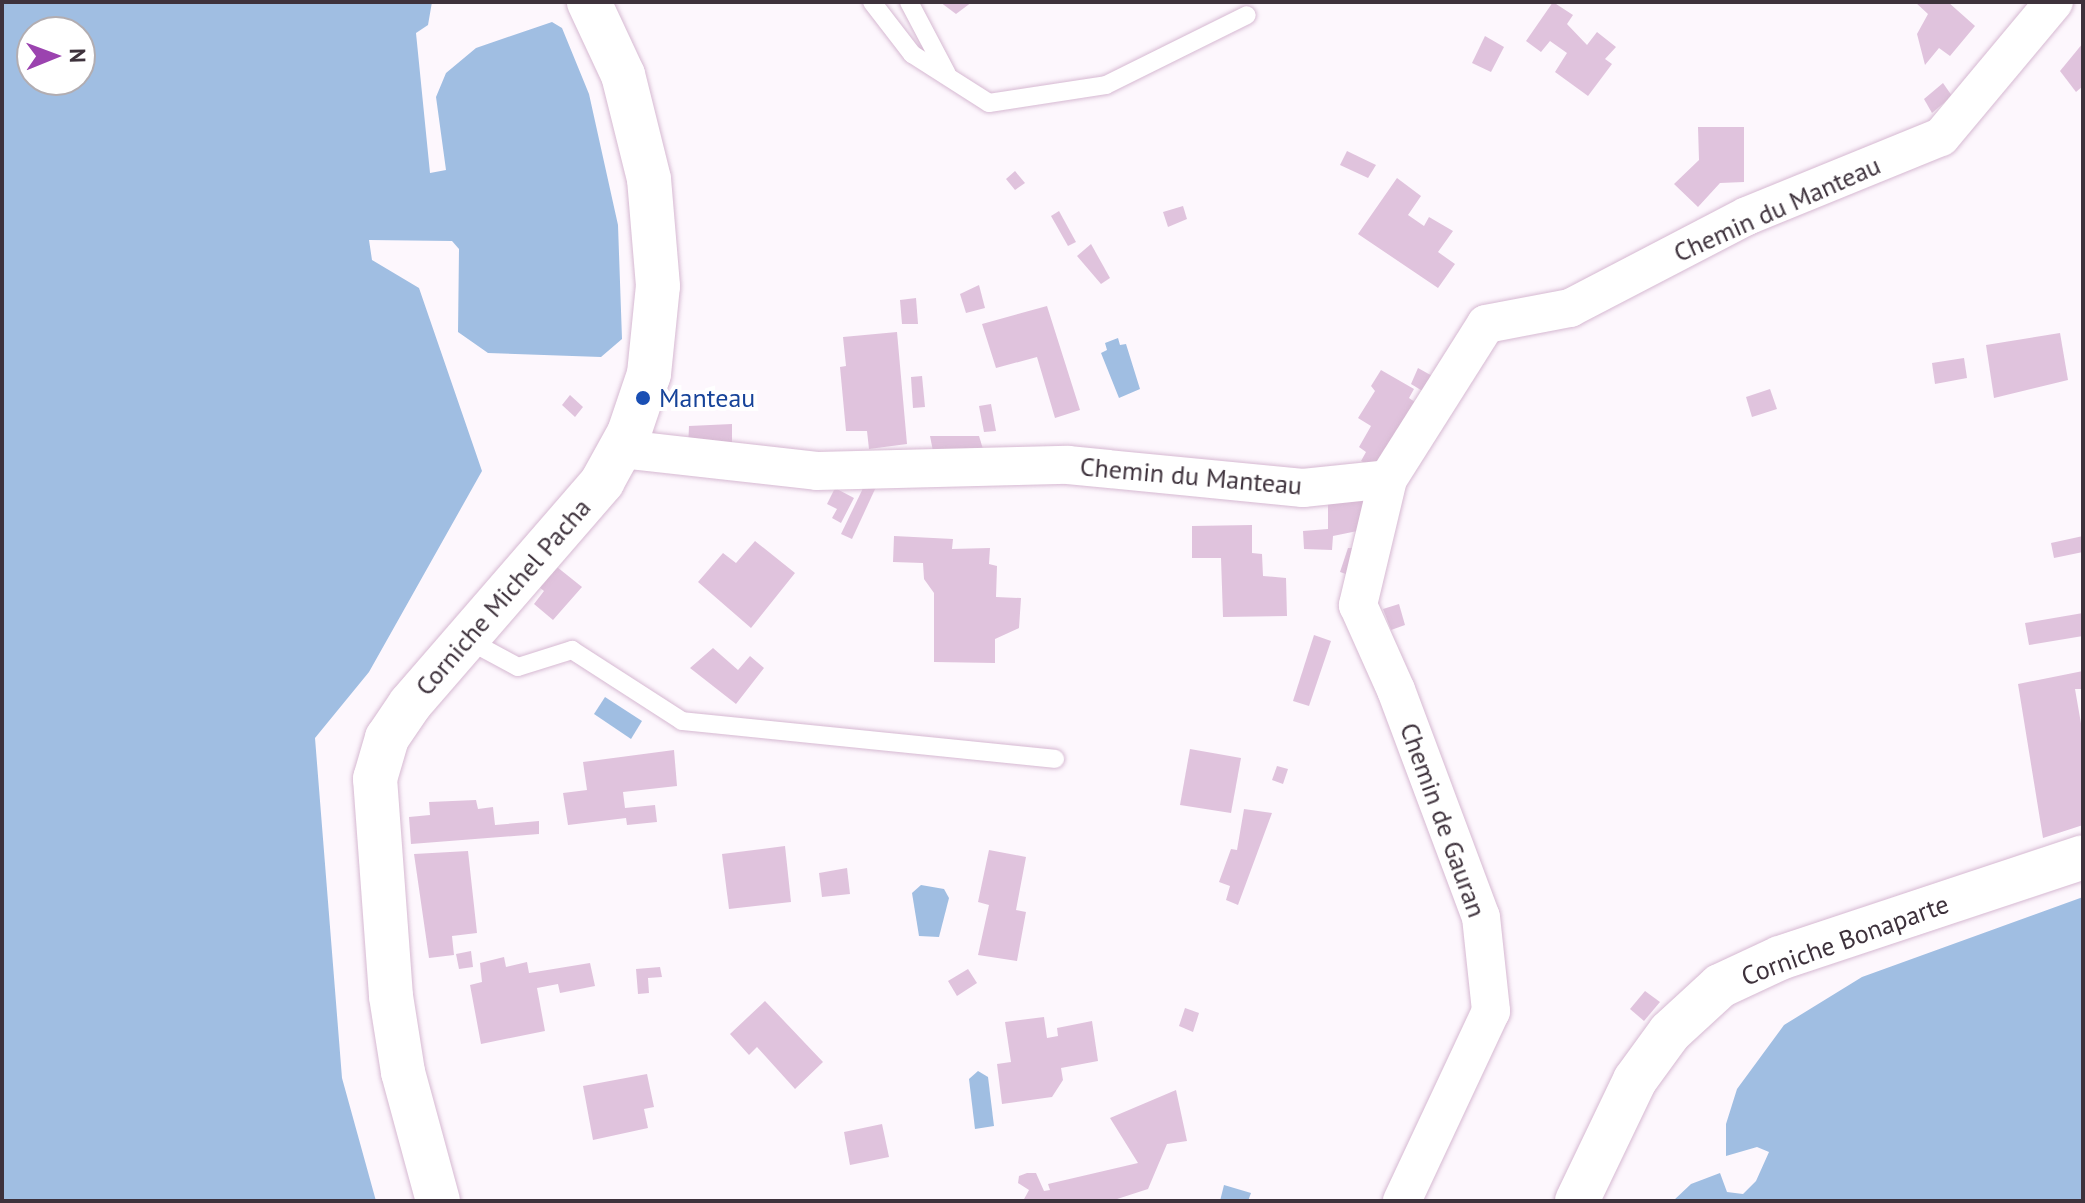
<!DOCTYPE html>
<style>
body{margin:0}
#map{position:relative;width:2085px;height:1203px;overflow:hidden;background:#fdf7fd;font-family:"PT Sans",sans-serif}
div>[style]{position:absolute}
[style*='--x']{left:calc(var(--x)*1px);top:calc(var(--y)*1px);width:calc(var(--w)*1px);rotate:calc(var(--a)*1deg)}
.water>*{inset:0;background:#a0bee2}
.building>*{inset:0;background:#e0c3dd}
.roads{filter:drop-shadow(0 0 2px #d6b9d2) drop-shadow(0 0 2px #d6b9d2)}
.service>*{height:18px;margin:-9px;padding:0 9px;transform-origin:9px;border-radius:9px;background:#fff}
.minor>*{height:38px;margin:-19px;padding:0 19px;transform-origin:19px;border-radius:19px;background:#fff}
.secondary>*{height:44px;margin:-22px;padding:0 22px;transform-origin:22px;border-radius:22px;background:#fff}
.dots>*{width:22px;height:22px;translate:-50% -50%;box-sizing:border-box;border:4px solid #fff;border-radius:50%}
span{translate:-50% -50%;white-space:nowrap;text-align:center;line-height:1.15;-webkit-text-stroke:8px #fff;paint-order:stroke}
.street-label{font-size:26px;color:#3e323c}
.transit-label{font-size:26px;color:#164399}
.left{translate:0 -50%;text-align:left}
.frame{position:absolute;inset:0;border:4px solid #3e323c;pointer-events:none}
.north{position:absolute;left:16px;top:16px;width:80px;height:80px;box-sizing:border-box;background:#fff;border:2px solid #b2adb1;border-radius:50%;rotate:89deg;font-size:22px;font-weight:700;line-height:32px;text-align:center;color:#3e323c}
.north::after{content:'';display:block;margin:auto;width:28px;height:36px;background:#9b43af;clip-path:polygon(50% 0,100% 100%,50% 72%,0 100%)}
</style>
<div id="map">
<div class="water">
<i style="clip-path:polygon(evenodd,2px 2px,432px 2px,428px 25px,416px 33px,430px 173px,446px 170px,436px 97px,446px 73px,476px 48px,552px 22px,562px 28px,589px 94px,618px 225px,622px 339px,601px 357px,488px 353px,458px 332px,459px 249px,452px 241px,369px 240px,372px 260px,419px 288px,482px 471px,369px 672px,315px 738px,342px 1078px,376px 1201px,2px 1201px,2px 2px,80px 32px,80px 80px,32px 80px,32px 32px,80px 32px)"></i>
<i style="clip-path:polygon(1118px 338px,1120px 345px,1126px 344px,1140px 389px,1119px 398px,1101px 353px,1107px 350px,1105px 343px)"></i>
<i style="clip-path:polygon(605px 697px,642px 721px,631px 739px,594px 714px)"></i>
<i style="clip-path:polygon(921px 885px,944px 889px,949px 898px,939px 937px,919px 936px,912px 893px)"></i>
<i style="clip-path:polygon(2083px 897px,2083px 1201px,1673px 1201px,1691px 1184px,1720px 1173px,1727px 1192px,1743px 1194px,1756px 1181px,1769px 1152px,1757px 1147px,1726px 1156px,1726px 1124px,1737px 1089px,1784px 1025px,1862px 977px)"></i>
<i style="clip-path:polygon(978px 1071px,988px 1077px,994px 1126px,975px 1129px,969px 1079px)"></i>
<i style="clip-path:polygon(1224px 1185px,1251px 1193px,1248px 1201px,1220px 1201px)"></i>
</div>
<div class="building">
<i style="clip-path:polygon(940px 2px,972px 2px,956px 14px)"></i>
<i style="clip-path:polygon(1553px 2px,1573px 15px,1567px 24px,1587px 45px,1597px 32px,1616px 47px,1605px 59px,1612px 64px,1588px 96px,1555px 72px,1567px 53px,1550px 41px,1541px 52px,1526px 41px)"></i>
<i style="clip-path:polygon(1915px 2px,1948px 2px,1975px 26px,1950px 56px,1939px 48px,1925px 65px,1917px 34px,1928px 14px)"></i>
<i style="clip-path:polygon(1485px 36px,1504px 47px,1491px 72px,1472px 63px)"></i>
<i style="clip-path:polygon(2083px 43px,2083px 86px,2076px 92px,2060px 71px)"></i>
<i style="clip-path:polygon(1943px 83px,1952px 96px,1932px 113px,1924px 99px)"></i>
<i style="clip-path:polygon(1698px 127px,1744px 127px,1744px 182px,1720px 183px,1698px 207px,1674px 184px,1699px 160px)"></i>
<i style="clip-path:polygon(1347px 151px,1376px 165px,1368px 178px,1340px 165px)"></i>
<i style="clip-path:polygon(1015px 171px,1025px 183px,1015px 190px,1006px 179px)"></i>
<i style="clip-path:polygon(1397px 178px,1421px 196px,1408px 215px,1424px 226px,1429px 217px,1453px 231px,1438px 252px,1455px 264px,1438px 288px,1358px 234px)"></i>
<i style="clip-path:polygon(1183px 206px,1187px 219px,1168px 227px,1163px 212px)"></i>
<i style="clip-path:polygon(1059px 211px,1076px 242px,1068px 246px,1051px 216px)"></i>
<i style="clip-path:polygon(1091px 244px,1110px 278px,1101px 284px,1077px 256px)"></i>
<i style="clip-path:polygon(979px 285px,985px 308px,966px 313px,960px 294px)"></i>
<i style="clip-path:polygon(916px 298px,918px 324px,902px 324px,900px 300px)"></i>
<i style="clip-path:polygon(1047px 306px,1080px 410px,1055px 418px,1037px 357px,996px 368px,982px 324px)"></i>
<i style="clip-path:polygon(897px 332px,907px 444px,869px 449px,867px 431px,846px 431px,840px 367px,846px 366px,843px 337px)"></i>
<i style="clip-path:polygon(2060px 333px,2068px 380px,1994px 398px,1986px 345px)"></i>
<i style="clip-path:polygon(1964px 358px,1967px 378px,1935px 384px,1932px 363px)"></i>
<i style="clip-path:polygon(1418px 368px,1443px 382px,1434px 398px,1411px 384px)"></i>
<i style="clip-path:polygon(1381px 370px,1414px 389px,1409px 398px,1427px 410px,1379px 470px,1361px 461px,1366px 452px,1359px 447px,1371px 426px,1358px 418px,1375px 391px,1371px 386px)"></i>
<i style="clip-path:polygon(922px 376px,925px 407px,913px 408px,911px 377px)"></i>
<i style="clip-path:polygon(1770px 389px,1777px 409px,1752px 417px,1746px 397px)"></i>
<i style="clip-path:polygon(570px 395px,583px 407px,575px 417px,562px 405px)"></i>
<i style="clip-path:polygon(991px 404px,996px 431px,984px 432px,979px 406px)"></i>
<i style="clip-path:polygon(732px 424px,732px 454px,688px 449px,689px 426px)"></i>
<i style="clip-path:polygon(930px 436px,979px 436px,987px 462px,935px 461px)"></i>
<i style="clip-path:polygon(866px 482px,876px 487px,852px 539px,841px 534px)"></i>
<i style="clip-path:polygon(835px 488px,854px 498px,841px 523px,832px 518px,837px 509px,827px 504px)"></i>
<i style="clip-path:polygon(1370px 494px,1367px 529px,1333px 536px,1332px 550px,1304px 549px,1303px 531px,1328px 529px,1328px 498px)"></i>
<i style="clip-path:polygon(1252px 525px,1252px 553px,1262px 554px,1263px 576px,1286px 578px,1287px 616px,1223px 617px,1221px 558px,1192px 558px,1192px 526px)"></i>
<i style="clip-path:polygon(894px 536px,953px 539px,952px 549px,990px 548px,989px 564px,997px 566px,996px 597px,1021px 598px,1019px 628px,995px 639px,995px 663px,934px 662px,934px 593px,924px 579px,923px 563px,893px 562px)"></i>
<i style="clip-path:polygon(2083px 536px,2083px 552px,2054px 558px,2051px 543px)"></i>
<i style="clip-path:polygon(755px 541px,795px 573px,751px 628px,698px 582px,723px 553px,736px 563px)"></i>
<i style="clip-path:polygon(1348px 548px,1360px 548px,1352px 576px,1340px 572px)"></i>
<i style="clip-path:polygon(557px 567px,582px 587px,553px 620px,534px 604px,544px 591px,539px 587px)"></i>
<i style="clip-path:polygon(1399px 604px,1405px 625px,1391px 630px,1383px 609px)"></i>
<i style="clip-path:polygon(2083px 613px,2083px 636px,2029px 645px,2025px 623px)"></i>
<i style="clip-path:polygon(1314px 635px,1331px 641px,1309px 706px,1293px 701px)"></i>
<i style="clip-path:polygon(713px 648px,738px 670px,750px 656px,764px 668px,736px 704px,690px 668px)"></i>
<i style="clip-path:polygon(2083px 671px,2083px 689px,2075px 689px,2083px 735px,2083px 825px,2043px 838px,2018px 684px)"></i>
<i style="clip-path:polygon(1190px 749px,1241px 758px,1231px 813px,1180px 805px)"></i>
<i style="clip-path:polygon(674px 750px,677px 786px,623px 792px,625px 808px,655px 805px,657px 822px,627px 825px,626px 818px,568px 825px,563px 793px,587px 790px,583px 762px)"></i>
<i style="clip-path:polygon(1277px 766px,1288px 769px,1283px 784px,1272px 780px)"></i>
<i style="clip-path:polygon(476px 800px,478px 809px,493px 807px,495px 825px,539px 821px,539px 834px,411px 844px,409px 817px,430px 815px,429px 802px)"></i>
<i style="clip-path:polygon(1244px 809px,1272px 813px,1238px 905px,1226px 900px,1230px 886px,1219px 882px,1231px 849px,1237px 850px)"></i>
<i style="clip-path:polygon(785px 846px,791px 902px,729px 909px,722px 854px)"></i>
<i style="clip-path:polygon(989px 850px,1026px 857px,1016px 910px,1026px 912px,1017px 961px,978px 955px,989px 905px,978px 902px)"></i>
<i style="clip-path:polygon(468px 851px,477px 933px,452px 936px,454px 955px,429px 958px,414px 854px)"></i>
<i style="clip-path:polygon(847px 868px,850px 894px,822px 897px,819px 873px)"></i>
<i style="clip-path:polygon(471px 951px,473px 967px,459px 969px,456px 954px)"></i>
<i style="clip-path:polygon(504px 957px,506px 967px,527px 962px,529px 973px,590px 963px,595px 986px,560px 993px,558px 984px,537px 988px,545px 1031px,481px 1044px,470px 985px,482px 982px,480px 963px)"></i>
<i style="clip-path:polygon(660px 967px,662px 977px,648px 978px,649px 993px,638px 994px,636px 969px)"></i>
<i style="clip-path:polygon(968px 969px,977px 983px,957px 996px,948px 981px)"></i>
<i style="clip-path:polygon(1645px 991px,1660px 1002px,1644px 1021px,1630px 1009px)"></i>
<i style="clip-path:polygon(765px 1001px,823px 1062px,795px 1089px,757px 1047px,749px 1055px,730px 1034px)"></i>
<i style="clip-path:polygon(1185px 1008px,1199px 1013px,1193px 1032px,1179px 1026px)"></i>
<i style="clip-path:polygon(1044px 1017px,1047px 1038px,1058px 1036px,1057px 1028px,1092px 1021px,1098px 1061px,1061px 1068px,1063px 1080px,1052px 1097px,1002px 1104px,997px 1064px,1011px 1062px,1005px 1022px)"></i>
<i style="clip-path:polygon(647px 1074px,654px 1107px,644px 1109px,648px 1128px,593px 1140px,583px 1086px)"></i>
<i style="clip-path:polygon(1176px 1090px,1187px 1141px,1167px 1144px,1148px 1189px,1111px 1201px,1023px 1201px,1029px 1190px,1018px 1183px,1019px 1176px,1027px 1173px,1036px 1173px,1044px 1191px,1050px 1190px,1048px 1184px,1138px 1163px,1110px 1118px)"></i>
<i style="clip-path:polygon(882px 1124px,889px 1157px,850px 1165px,844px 1132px)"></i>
</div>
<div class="roads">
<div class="service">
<i style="--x:872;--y:2;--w:66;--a:52.4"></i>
<i style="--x:912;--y:54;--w:91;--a:32.5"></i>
<i style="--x:989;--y:103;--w:118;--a:-8.7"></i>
<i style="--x:1106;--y:85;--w:157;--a:-26.4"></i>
<i style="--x:909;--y:2;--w:81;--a:62.2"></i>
<i style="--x:466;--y:639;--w:59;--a:28.3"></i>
<i style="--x:518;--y:667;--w:57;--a:-17.5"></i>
<i style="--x:572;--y:650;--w:131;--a:32.8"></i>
<i style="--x:682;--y:721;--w:375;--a:5.8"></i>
</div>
<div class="minor">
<i style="--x:622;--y:449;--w:196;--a:6.4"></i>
<i style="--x:817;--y:471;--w:251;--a:-1.4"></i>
<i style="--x:1068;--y:465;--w:236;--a:5.6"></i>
<i style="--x:1303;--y:488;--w:85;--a:-6"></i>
<i style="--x:1388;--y:479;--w:183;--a:-57.7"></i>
<i style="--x:1486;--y:324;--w:86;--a:-10.8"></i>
<i style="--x:1570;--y:308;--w:199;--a:-27.5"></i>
<i style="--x:1747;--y:216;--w:209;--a:-22.2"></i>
<i style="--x:1941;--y:137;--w:176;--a:-50.1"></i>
<i style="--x:1388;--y:479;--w:130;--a:103.4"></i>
<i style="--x:1358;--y:605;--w:93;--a:65.9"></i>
<i style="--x:1396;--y:690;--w:242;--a:69.5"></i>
<i style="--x:1481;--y:917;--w:95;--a:83.9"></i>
<i style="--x:1491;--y:1011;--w:210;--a:115.1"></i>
</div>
<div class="secondary">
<i style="--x:438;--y:1201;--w:134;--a:-105.2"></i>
<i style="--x:403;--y:1072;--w:77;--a:-99"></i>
<i style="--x:391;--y:996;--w:218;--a:-94.2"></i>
<i style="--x:375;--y:779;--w:43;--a:-73.7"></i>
<i style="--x:387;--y:738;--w:41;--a:-55.9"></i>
<i style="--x:410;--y:704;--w:294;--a:-49.1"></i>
<i style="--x:602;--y:482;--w:56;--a:-61.1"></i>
<i style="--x:629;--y:433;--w:62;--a:-71.3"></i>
<i style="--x:649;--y:374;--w:88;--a:-84.2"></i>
<i style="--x:658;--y:286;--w:107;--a:-94.8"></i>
<i style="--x:649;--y:179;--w:107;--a:-104"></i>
<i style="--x:623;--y:75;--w:81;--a:-115"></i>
<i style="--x:1577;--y:1201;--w:134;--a:-64.4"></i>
<i style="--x:1635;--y:1080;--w:59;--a:-53.9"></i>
<i style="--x:1670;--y:1032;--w:68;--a:-42.6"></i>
<i style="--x:1720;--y:986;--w:66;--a:-25"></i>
<i style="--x:1780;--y:958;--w:319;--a:-18.4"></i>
</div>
</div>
<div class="dots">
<i style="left:643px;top:398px;background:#1a4fb4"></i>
</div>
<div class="street-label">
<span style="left:1777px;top:209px;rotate:-24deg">Chemin du Manteau</span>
<span style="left:1191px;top:476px;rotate:5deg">Chemin du Manteau</span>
<span style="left:503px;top:597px;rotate:-49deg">Corniche Michel Pacha</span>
<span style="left:1443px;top:820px;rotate:70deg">Chemin de Gauran</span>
<span style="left:1845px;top:940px;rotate:-20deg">Corniche Bonaparte</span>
</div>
<div class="transit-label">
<span class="left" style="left:659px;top:398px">Manteau</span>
</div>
<div class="frame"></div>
<div class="north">N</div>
</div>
